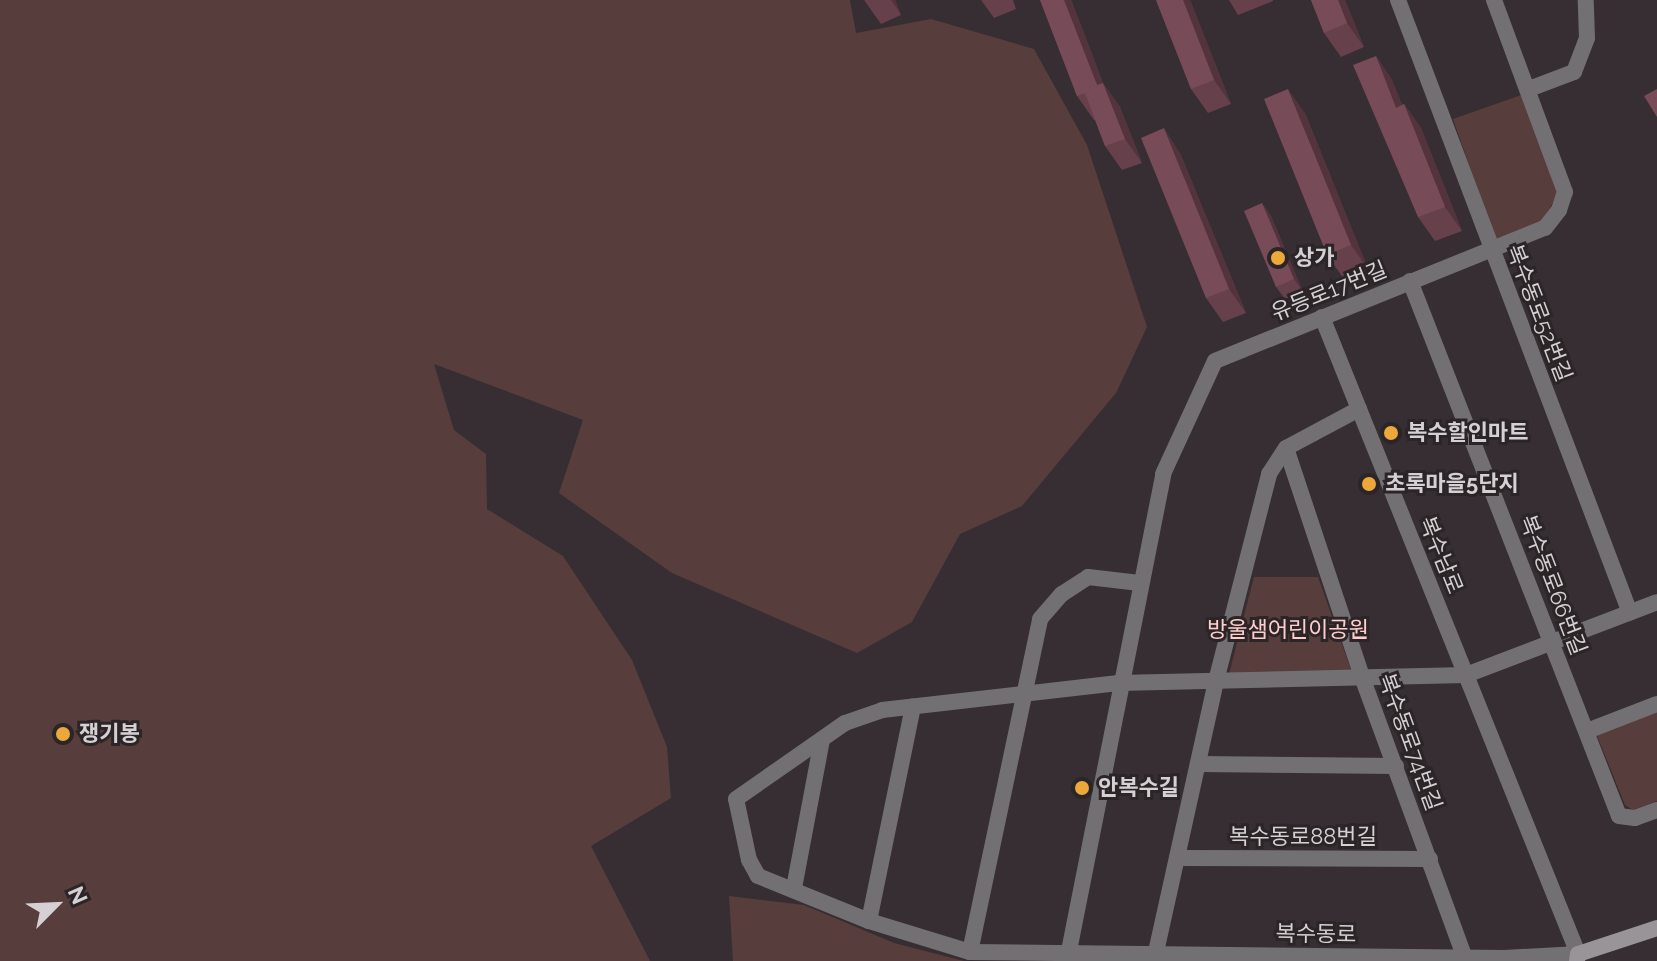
<!DOCTYPE html>
<meta charset="utf-8">
<style>
body{margin:0}
#map{position:relative;width:1657px;height:961px;overflow:hidden;background:#362e32;font-family:Raleway,"Noto Sans KR",sans-serif}
div>[style]{position:absolute}
[style*='--x']{left:calc(var(--x)*1px);top:calc(var(--y)*1px);width:calc(var(--w)*1px);rotate:calc(var(--a)*1deg)}
.green>*{inset:0;background:#583d3d}
.minor>*{height:16px;margin:-8px;padding:0 8px;transform-origin:8px;border-radius:8px;background:#737073}
.secondary>*{height:16px;margin:-8px;padding:0 8px;transform-origin:8px;border-radius:8px;background:#989498}
.wall>*{inset:0;background:#66404b}
.shaded-wall>*{inset:0;background:#53343d}
.building>*{inset:0;background:#774b57}
.dots>*{width:22px;height:22px;translate:-50% -50%;box-sizing:border-box;border:4px solid #2c2528;border-radius:50%}
span{translate:-50% -50%;white-space:nowrap;text-align:center;line-height:1.15;-webkit-text-stroke:6px #2c2528;paint-order:stroke}
.poi-label{font-size:22px;color:#d5d0d3;font-weight:700}
.left{translate:0 -50%;text-align:left}
.street-label{font-size:22px;color:#d5d0d3}
.park-label{font-size:22px;color:#ffcecc}
.north{position:absolute;left:16px;top:865px;width:80px;height:80px;-webkit-text-stroke:6px #2c2528;paint-order:stroke;rotate:66deg;font-size:22px;font-weight:700;line-height:32px;text-align:center;color:#d5d0d3}
.north::after{content:'';display:block;margin:auto;width:28px;height:36px;background:#d5d0d3;clip-path:polygon(50% 0,100% 100%,50% 72%,0 100%)}
</style>
<div id="map">
<div class="green">
<i style="clip-path:polygon(0 0,850px 0,856px 33px,931px 19px,1034px 49px,1087px 145px,1147px 327px,1116px 393px,1022px 506px,960px 534px,912px 622px,857px 653px,672px 573px,559px 493px,583px 420px,434px 364px,454px 430px,486px 454px,487px 509px,563px 556px,632px 660px,667px 747px,671px 798px,591px 846px,650px 961px,0 961px)"></i>
<i style="clip-path:polygon(1524px 94px,1557px 195px,1542px 223px,1497px 244px,1453px 119px)"></i>
<i style="clip-path:polygon(1254px 577px,1318px 577px,1354px 678px,1229px 674px)"></i>
<i style="clip-path:polygon(1657px 704px,1657px 801px,1633px 810px,1625px 805px,1594px 728px)"></i>
<i style="clip-path:polygon(729px 896px,804px 905px,894px 943px,964px 961px,733px 961px)"></i>
</div>
<div class="minor">
<i style="--x:1398;--y:0;--w:655;--a:69.27"></i>
<i style="--x:1529;--y:89;--w:48;--a:-20.7"></i>
<i style="--x:1574;--y:72;--w:36;--a:-69"></i>
<i style="--x:1587;--y:38;--w:38;--a:-92"></i>
<i style="--x:1410;--y:281;--w:574;--a:68.66"></i>
<i style="--x:1619;--y:816;--w:16;--a:7"></i>
<i style="--x:1635;--y:818;--w:23;--a:-20"></i>
<i style="--x:1322;--y:317;--w:386;--a:68.1"></i>
<i style="--x:1466;--y:675;--w:301;--a:68.1"></i>
<i style="--x:1578;--y:954;--w:74;--a:176.9"></i>
<i style="--x:1504;--y:958;--w:534;--a:-179.36"></i>
<i style="--x:970;--y:952;--w:106;--a:-162.9"></i>
<i style="--x:869;--y:921;--w:120;--a:-157.9"></i>
<i style="--x:758;--y:876;--w:18;--a:-119"></i>
<i style="--x:749;--y:860;--w:62;--a:-102"></i>
<i style="--x:736;--y:799;--w:133;--a:-34.9"></i>
<i style="--x:845;--y:723;--w:39;--a:-19"></i>
<i style="--x:882;--y:710;--w:238;--a:-6.5"></i>
<i style="--x:1118;--y:683;--w:348;--a:-1.3"></i>
<i style="--x:1466;--y:675;--w:204;--a:-20.9"></i>
<i style="--x:1286;--y:448;--w:241;--a:71.6"></i>
<i style="--x:1362;--y:677;--w:302;--a:69.9"></i>
<i style="--x:1587;--y:731;--w:75;--a:-21.1"></i>
<i style="--x:1198;--y:764;--w:198;--a:0.6"></i>
<i style="--x:1177;--y:858;--w:253;--a:0.2"></i>
<i style="--x:794;--y:888;--w:151;--a:-79.3"></i>
<i style="--x:869;--y:921;--w:219;--a:-78.4"></i>
<i style="--x:970;--y:952;--w:340;--a:-78.1"></i>
<i style="--x:1040;--y:619;--w:33;--a:-49"></i>
<i style="--x:1062;--y:594;--w:31;--a:-33"></i>
<i style="--x:1088;--y:577;--w:52;--a:6.6"></i>
<i style="--x:1067;--y:961;--w:496;--a:-78.8"></i>
<i style="--x:1163;--y:474;--w:124;--a:-65.3"></i>
<i style="--x:1215;--y:361;--w:356;--a:-22"></i>
<i style="--x:1545;--y:228;--w:23;--a:-52"></i>
<i style="--x:1559;--y:210;--w:19;--a:-72"></i>
<i style="--x:1565;--y:192;--w:205;--a:-110.3"></i>
<i style="--x:1154;--y:961;--w:287;--a:-77.5"></i>
<i style="--x:1216;--y:681;--w:214;--a:-75.6"></i>
<i style="--x:1269;--y:474;--w:31;--a:-57"></i>
<i style="--x:1286;--y:448;--w:83;--a:-28.1"></i>
</div>
<div class="secondary">
<i style="--x:1577;--y:961;--w:7;--a:-82"></i>
<i style="--x:1578;--y:954;--w:83;--a:-18.2"></i>
</div>
<div class="wall">
<i style="clip-path:polygon(864px 0,895px 0,901px 15px,881px 24px)"></i>
<i style="clip-path:polygon(981px 0,1013px 0,1016px 9px,994px 18px)"></i>
<i style="clip-path:polygon(1040px 0,1071px 0,1072px 2px,1103px 83px,1120px 107px,1142px 163px,1122px 170px,1105px 146px,1095px 120px,1094px 120px,1077px 96px)"></i>
<i style="clip-path:polygon(1156px 0,1190px 0,1231px 104px,1208px 113px,1191px 89px)"></i>
<i style="clip-path:polygon(1229px 0,1273px 0,1273px 1px,1238px 15px)"></i>
<i style="clip-path:polygon(1311px 0,1345px 0,1364px 47px,1341px 57px,1324px 33px)"></i>
<i style="clip-path:polygon(1376px 56px,1392px 80px,1402px 105px,1404px 104px,1421px 128px,1462px 231px,1435px 241px,1418px 217px)"></i>
<i style="clip-path:polygon(1305px 113px,1368px 269px,1344px 279px,1327px 255px)"></i>
<i style="clip-path:polygon(1180px 153px,1246px 313px,1223px 322px,1206px 298px)"></i>
<i style="clip-path:polygon(1262px 203px,1271px 216px,1303px 292px,1285px 299px,1276px 287px)"></i>
</div>
<div class="shaded-wall">
<i style="clip-path:polygon(891px 0,895px 0,901px 15px)"></i>
<i style="clip-path:polygon(1064px 0,1071px 0,1072px 2px,1103px 83px,1120px 107px,1142px 163px,1125px 139px,1097px 85px)"></i>
<i style="clip-path:polygon(1183px 0,1190px 0,1231px 104px,1214px 80px)"></i>
<i style="clip-path:polygon(1338px 0,1345px 0,1364px 47px,1347px 23px)"></i>
<i style="clip-path:polygon(1376px 56px,1392px 80px,1413px 132px,1396px 108px)"></i>
<i style="clip-path:polygon(1288px 89px,1305px 113px,1368px 269px,1351px 245px)"></i>
<i style="clip-path:polygon(1404px 104px,1421px 128px,1462px 231px,1445px 207px)"></i>
<i style="clip-path:polygon(1164px 128px,1180px 153px,1246px 313px,1229px 289px)"></i>
<i style="clip-path:polygon(1262px 203px,1271px 216px,1303px 292px,1294px 279px)"></i>
</div>
<div class="building">
<i style="clip-path:polygon(1040px 0,1064px 0,1097px 85px,1103px 83px,1125px 139px,1105px 146px,1085px 93px,1077px 96px)"></i>
<i style="clip-path:polygon(1156px 0,1183px 0,1214px 80px,1191px 89px)"></i>
<i style="clip-path:polygon(1311px 0,1338px 0,1347px 23px,1324px 33px)"></i>
<i style="clip-path:polygon(1376px 56px,1396px 108px,1404px 104px,1445px 207px,1418px 217px,1353px 65px)"></i>
<i style="clip-path:polygon(1288px 89px,1351px 245px,1327px 255px,1264px 99px)"></i>
<i style="clip-path:polygon(1657px 89px,1657px 117px,1644px 96px)"></i>
<i style="clip-path:polygon(1164px 128px,1229px 289px,1206px 298px,1141px 138px)"></i>
<i style="clip-path:polygon(1262px 203px,1294px 279px,1276px 287px,1244px 211px)"></i>
</div>
<div class="dots">
<i style="left:1278px;top:258px;background:#eda83b"></i>
<i style="left:1391px;top:433px;background:#eda83b"></i>
<i style="left:1369px;top:484px;background:#eda83b"></i>
<i style="left:63px;top:734px;background:#eda83b"></i>
<i style="left:1082px;top:788px;background:#eda83b"></i>
</div>
<div class="poi-label">
<span class="left" style="left:1294px;top:258px">상가</span>
<span class="left" style="left:1407px;top:433px">복수할인마트</span>
<span class="left" style="left:1385px;top:484px">초록마을5단지</span>
<span class="left" style="left:79px;top:734px">쟁기봉</span>
<span class="left" style="left:1098px;top:788px">안복수길</span>
</div>
<div class="street-label">
<span style="left:1329px;top:291px;rotate:-22deg">유등로17번길</span>
<span style="left:1539px;top:313px;rotate:69deg">복수동로52번길</span>
<span style="left:1441px;top:555px;rotate:68deg">복수남로</span>
<span style="left:1553px;top:585px;rotate:69deg">복수동로66번길</span>
<span style="left:1410px;top:742px;rotate:70deg">복수동로74번길</span>
<span style="left:1303px;top:837px">복수동로88번길</span>
<span style="left:1316px;top:934px;rotate:1deg">복수동로</span>
</div>
<div class="park-label">
<span style="left:1288px;top:630px">방울샘어린이공원</span>
</div>
<div class="north">N</div>
</div>
